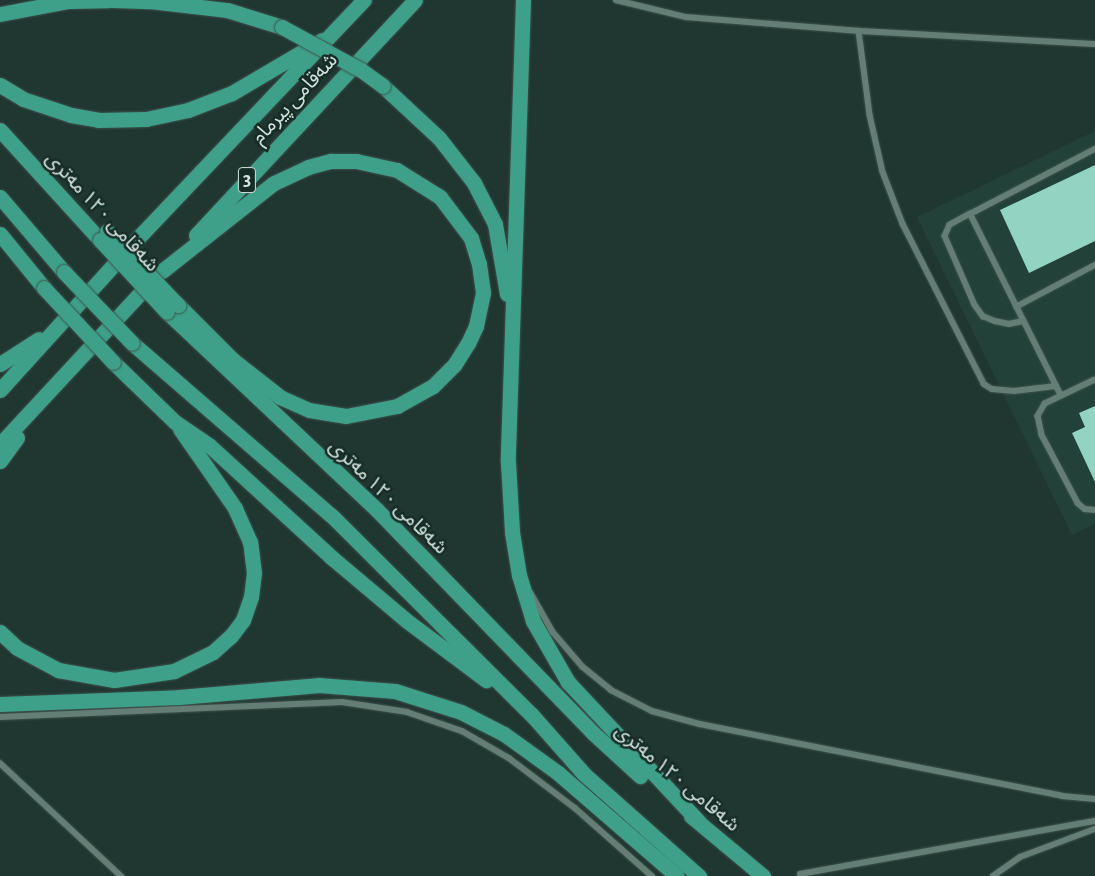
<!DOCTYPE html>
<meta charset="utf-8">
<style>
body{margin:0}
#map{position:relative;width:1095px;height:876px;overflow:hidden;background:#203630;font-family:"Alegreya Sans","Noto Sans Arabic",sans-serif}
div>[style]{position:absolute}
[style*='--x']{left:calc(var(--x)*1px);top:calc(var(--y)*1px);width:calc(var(--w)*1px);rotate:calc(var(--a)*1deg)}
.built>*{inset:0;background:#224239}
.building>*{inset:0;background:#93d3c1}
.roads{filter:drop-shadow(0 0 1px #3d514b) drop-shadow(0 0 1px #3d514b)}
.lane>*{height:5.5px;margin:-2.75px;padding:0 2.75px;transform-origin:2.75px;border-radius:2.75px;background:#647d75}
.highway>*{height:15px;margin:-7.5px;padding:0 7.5px;transform-origin:7.5px;border-radius:7.5px;background:#3ea088}
.bridges{filter:drop-shadow(0 0 1px #3d514b) drop-shadow(0 0 1px #3d514b)}
.highway-bridge>*{height:15px;margin:-7.5px;padding:0 7.5px;transform-origin:7.5px;border-radius:7.5px;background:#3ea088}
span{translate:-50% -50%;white-space:nowrap;text-align:center;line-height:1.15;-webkit-text-stroke:5px #162c26;paint-order:stroke}
.shield-label span{padding:1px 4px;background:#162c26;border:1px solid;border-radius:4px;-webkit-text-stroke-width:0}
.shield-label{font-size:19px;color:#d5e3de;font-weight:700}
.street-label{font-size:20px;color:#d5e3de}
</style>
<div id="map">
<div class="built">
<i style="clip-path:polygon(1095px 131px,1095px 524px,1072px 535px,917px 217px)"></i>
</div>
<div class="building">
<i style="clip-path:polygon(1095px 165px,1095px 241px,1029px 273px,1000px 210px)"></i>
<i style="clip-path:polygon(1095px 406px,1095px 482px,1072px 433px,1085px 427px,1079px 413px)"></i>
</div>
<div class="roads">
<div class="lane">
<i style="--x:616;--y:0;--w:72;--a:13.7"></i>
<i style="--x:686;--y:17;--w:174;--a:4.6"></i>
<i style="--x:859;--y:31;--w:236;--a:3.2"></i>
<i style="--x:859;--y:31;--w:85;--a:82.5"></i>
<i style="--x:870;--y:115;--w:58;--a:77.2"></i>
<i style="--x:883;--y:172;--w:56;--a:69"></i>
<i style="--x:903;--y:224;--w:179;--a:63.1"></i>
<i style="--x:984;--y:384;--w:9;--a:32"></i>
<i style="--x:992;--y:389;--w:22;--a:5"></i>
<i style="--x:1014;--y:391;--w:42;--a:-6.8"></i>
<i style="--x:970;--y:214;--w:23;--a:151"></i>
<i style="--x:950;--y:225;--w:12;--a:114"></i>
<i style="--x:945;--y:236;--w:75;--a:66.5"></i>
<i style="--x:975;--y:305;--w:14;--a:54"></i>
<i style="--x:983;--y:316;--w:13;--a:23"></i>
<i style="--x:995;--y:321;--w:14;--a:12"></i>
<i style="--x:1009;--y:324;--w:14;--a:-12"></i>
<i style="--x:1016;--y:307;--w:89;--a:-28"></i>
<i style="--x:1095;--y:380;--w:55;--a:154.4"></i>
<i style="--x:1045;--y:404;--w:14;--a:120"></i>
<i style="--x:1038;--y:416;--w:19;--a:78"></i>
<i style="--x:1042;--y:435;--w:77;--a:62.1"></i>
<i style="--x:1078;--y:503;--w:9;--a:41"></i>
<i style="--x:1085;--y:509;--w:10;--a:6"></i>
<i style="--x:1061;--y:396;--w:203;--a:-116.6"></i>
<i style="--x:970;--y:214;--w:141;--a:-27.5"></i>
<i style="--x:531;--y:593;--w:45;--a:60.6"></i>
<i style="--x:553;--y:632;--w:46;--a:49.4"></i>
<i style="--x:583;--y:667;--w:36;--a:39"></i>
<i style="--x:611;--y:690;--w:46;--a:27.1"></i>
<i style="--x:652;--y:711;--w:50;--a:15.2"></i>
<i style="--x:700;--y:724;--w:369;--a:11.2"></i>
<i style="--x:1062;--y:796;--w:33;--a:5"></i>
<i style="--x:0;--y:717;--w:342;--a:-2.5"></i>
<i style="--x:342;--y:702;--w:66;--a:8.7"></i>
<i style="--x:407;--y:712;--w:58;--a:19.1"></i>
<i style="--x:462;--y:731;--w:54;--a:29.9"></i>
<i style="--x:509;--y:758;--w:83;--a:37.1"></i>
<i style="--x:575;--y:808;--w:103;--a:41.4"></i>
<i style="--x:0;--y:763;--w:166;--a:43"></i>
<i style="--x:800;--y:874;--w:300;--a:-10.2"></i>
<i style="--x:993;--y:876;--w:33;--a:-35"></i>
<i style="--x:1020;--y:857;--w:80;--a:-20.5"></i>
</div>
<div class="highway">
<i style="--x:113;--y:0;--w:37;--a:2"></i>
<i style="--x:150;--y:1;--w:78;--a:6.7"></i>
<i style="--x:227;--y:10;--w:58;--a:17.2"></i>
<i style="--x:523;--y:0;--w:462;--a:91.9"></i>
<i style="--x:508;--y:462;--w:70;--a:86.7"></i>
<i style="--x:512;--y:532;--w:44;--a:80.8"></i>
<i style="--x:519;--y:575;--w:48;--a:73.1"></i>
<i style="--x:533;--y:621;--w:70;--a:60.2"></i>
<i style="--x:568;--y:682;--w:190;--a:46.9"></i>
<i style="--x:0;--y:14;--w:70;--a:-10.7"></i>
<i style="--x:69;--y:1;--w:39;--a:-1"></i>
<i style="--x:0;--y:85;--w:27;--a:31"></i>
<i style="--x:23;--y:99;--w:51;--a:18.4"></i>
<i style="--x:71;--y:115;--w:27;--a:10"></i>
<i style="--x:98;--y:120;--w:48;--a:-1.2"></i>
<i style="--x:146;--y:119;--w:43;--a:-12.1"></i>
<i style="--x:188;--y:110;--w:47;--a:-21.1"></i>
<i style="--x:232;--y:93;--w:104;--a:-30.5"></i>
<i style="--x:383;--y:86;--w:76;--a:42.9"></i>
<i style="--x:439;--y:138;--w:57;--a:52.1"></i>
<i style="--x:474;--y:183;--w:46;--a:62.9"></i>
<i style="--x:495;--y:224;--w:71;--a:80.3"></i>
<i style="--x:0;--y:130;--w:149;--a:47.7"></i>
<i style="--x:0;--y:197;--w:99;--a:49.5"></i>
<i style="--x:0;--y:234;--w:70;--a:50.8"></i>
<i style="--x:196;--y:235;--w:321;--a:-47"></i>
<i style="--x:162;--y:271;--w:142;--a:-38.2"></i>
<i style="--x:274;--y:183;--w:38;--a:-25"></i>
<i style="--x:308;--y:167;--w:24;--a:-15"></i>
<i style="--x:331;--y:161;--w:25;--a:0"></i>
<i style="--x:356;--y:161;--w:42;--a:12.4"></i>
<i style="--x:397;--y:170;--w:51;--a:32.1"></i>
<i style="--x:440;--y:197;--w:51;--a:52.9"></i>
<i style="--x:471;--y:238;--w:27;--a:73"></i>
<i style="--x:479;--y:264;--w:29;--a:82"></i>
<i style="--x:483;--y:293;--w:34;--a:102"></i>
<i style="--x:476;--y:326;--w:19;--a:115"></i>
<i style="--x:468;--y:343;--w:26;--a:122"></i>
<i style="--x:454;--y:365;--w:30;--a:135"></i>
<i style="--x:433;--y:386;--w:41;--a:150.9"></i>
<i style="--x:397;--y:406;--w:52;--a:168.9"></i>
<i style="--x:346;--y:416;--w:37;--a:-171"></i>
<i style="--x:309;--y:410;--w:32;--a:-156"></i>
<i style="--x:280;--y:397;--w:60;--a:-141.8"></i>
<i style="--x:233;--y:360;--w:78;--a:-135"></i>
<i style="--x:167;--y:312;--w:289;--a:43.3"></i>
<i style="--x:377;--y:510;--w:310;--a:45.9"></i>
<i style="--x:593;--y:733;--w:64;--a:42.5"></i>
<i style="--x:132;--y:343;--w:264;--a:40.9"></i>
<i style="--x:332;--y:516;--w:281;--a:44.9"></i>
<i style="--x:531;--y:714;--w:80;--a:48.5"></i>
<i style="--x:584;--y:774;--w:154;--a:41.6"></i>
<i style="--x:113;--y:362;--w:86;--a:44.1"></i>
<i style="--x:175;--y:422;--w:42;--a:34.4"></i>
<i style="--x:210;--y:446;--w:164;--a:42.5"></i>
<i style="--x:331;--y:557;--w:99;--a:40.1"></i>
<i style="--x:407;--y:621;--w:99;--a:36.8"></i>
<i style="--x:0;--y:364;--w:46;--a:-32.7"></i>
<i style="--x:0;--y:390;--w:202;--a:-47.8"></i>
<i style="--x:136;--y:240;--w:331;--a:-46.5"></i>
<i style="--x:0;--y:444;--w:226;--a:-47.1"></i>
<i style="--x:0;--y:461;--w:29;--a:-54"></i>
<i style="--x:0;--y:632;--w:23;--a:43"></i>
<i style="--x:17;--y:648;--w:47;--a:28.2"></i>
<i style="--x:58;--y:670;--w:57;--a:10.1"></i>
<i style="--x:114;--y:680;--w:61;--a:-8.5"></i>
<i style="--x:174;--y:671;--w:43;--a:-26"></i>
<i style="--x:213;--y:652;--w:24;--a:-42"></i>
<i style="--x:231;--y:636;--w:20;--a:-53"></i>
<i style="--x:243;--y:620;--w:24;--a:-71"></i>
<i style="--x:251;--y:597;--w:24;--a:-83"></i>
<i style="--x:254;--y:573;--w:31;--a:-97"></i>
<i style="--x:250;--y:542;--w:37;--a:-114"></i>
<i style="--x:235;--y:508;--w:96;--a:-124.8"></i>
<i style="--x:0;--y:704;--w:179;--a:-2.2"></i>
<i style="--x:179;--y:697;--w:141;--a:-4.9"></i>
<i style="--x:319;--y:685;--w:76;--a:4.5"></i>
<i style="--x:395;--y:691;--w:69;--a:17.7"></i>
<i style="--x:461;--y:712;--w:48;--a:27.1"></i>
<i style="--x:504;--y:734;--w:67;--a:35.8"></i>
<i style="--x:558;--y:773;--w:157;--a:40.9"></i>
<i style="--x:691;--y:816;--w:94;--a:39.8"></i>
</div>
</div>
<div class="bridges">
<div class="highway-bridge">
<i style="--x:282;--y:27;--w:90;--a:28.6"></i>
<i style="--x:361;--y:70;--w:27;--a:36"></i>
<i style="--x:107;--y:231;--w:103;--a:46.2"></i>
<i style="--x:100;--y:240;--w:98;--a:47.1"></i>
<i style="--x:64;--y:272;--w:98;--a:46.2"></i>
<i style="--x:44;--y:288;--w:101;--a:47"></i>
</div>
</div>
<div class="shield-label">
<span style="left:247px;top:180px">3</span>
</div>
<div class="street-label">
<span style="left:295px;top:99px;rotate:-47deg">شەقامی پیرمام</span>
<span style="left:102px;top:212px;rotate:47deg">شەقامی ١٢٠ مەتری</span>
<span style="left:388px;top:497px;rotate:44deg">شەقامی ١٢٠ مەتری</span>
<span style="left:677px;top:778px;rotate:40deg">شەقامی ١٢٠ مەتری</span>
</div>
</div>
